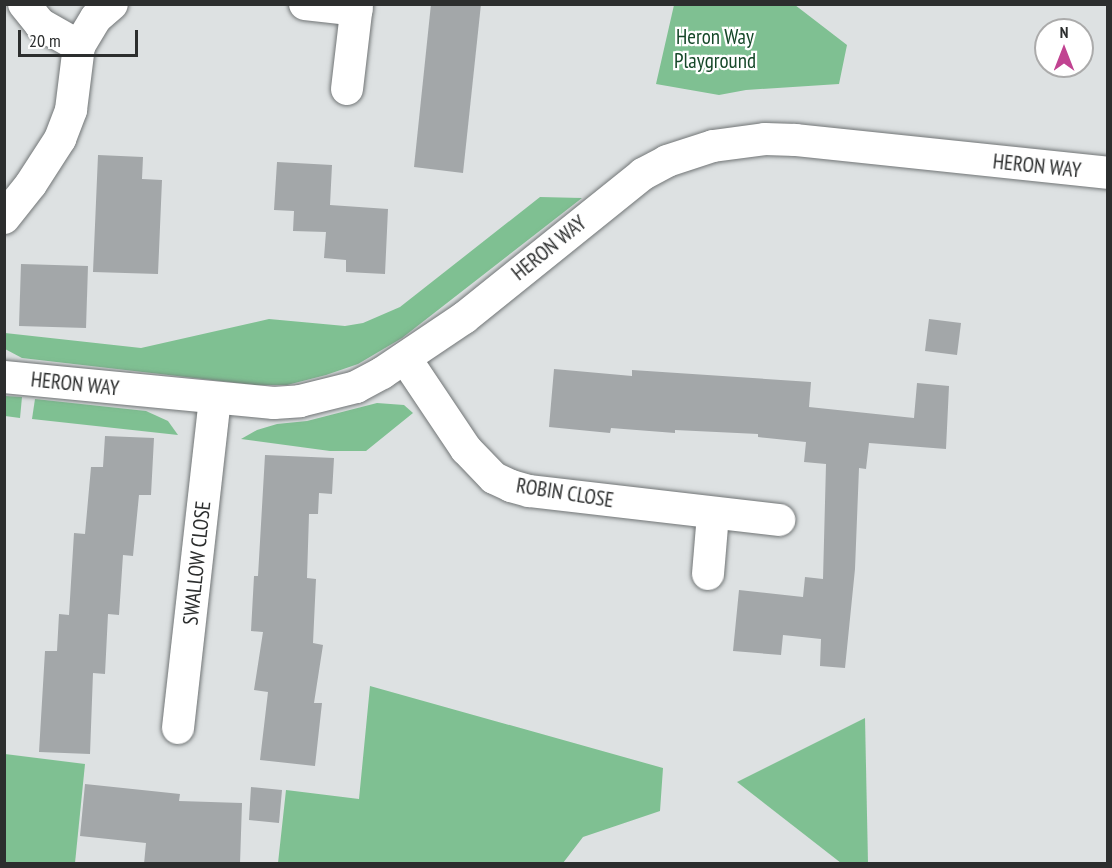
<!DOCTYPE html>
<style>
body{margin:0}
#map{position:relative;width:1112px;height:868px;overflow:hidden;background:#dde1e2;font-family:"PT Sans Narrow",sans-serif}
div>[style]{position:absolute}
[style*='--x']{left:calc(var(--x)*1px);top:calc(var(--y)*1px);width:calc(var(--w)*1px);rotate:calc(var(--a)*1deg)}
.green>*{inset:0;background:#7fc092}
.building>*{inset:0;background:#a3a7a9}
.roads{filter:drop-shadow(0 0 2px #717576) drop-shadow(0 0 2px #717576)}
.street>*{height:32px;margin:-16px;padding:0 16px;transform-origin:16px;border-radius:16px;background:#fff}
span{translate:-50% -50%;white-space:nowrap;text-align:center;line-height:1.15;-webkit-text-stroke:4.5px #fff;paint-order:stroke}
.park-label{font-size:21px;color:#164829}
.street-label{font-size:21px;color:#2c2e2e}
.frame{position:absolute;inset:0;border:6px solid #2c2e2e;pointer-events:none}
.north{position:absolute;left:1034px;top:18px;width:60px;height:60px;box-sizing:border-box;background:#fff;border:2px solid #ababab;border-radius:50%;rotate:0deg;font-size:16px;font-weight:700;line-height:24px;text-align:center;color:#2c2e2e}
.north::after{content:'';display:block;margin:auto;width:21px;height:27px;background:#c14391;clip-path:polygon(50% 0,100% 100%,50% 72%,0 100%)}
.scale{position:absolute;left:18px;top:30px;width:120px;height:27px;box-sizing:border-box;border:3px solid #2c2e2e;border-top:0;padding-left:8px;font-size:18px;line-height:21px;white-space:nowrap;color:#2c2e2e;-webkit-text-stroke:4px #fff;paint-order:stroke}
</style>
<div id="map">
<div class="green">
<i style="clip-path:polygon(674px 5px,795px 5px,847px 45px,839px 84px,746px 90px,719px 95px,656px 84px)"></i>
<i style="clip-path:polygon(540px 197px,582px 198px,402px 338px,358px 364px,326px 375px,287px 385px,255px 385px,22px 358px,5px 349px,5px 333px,141px 348px,269px 319px,345px 326px,363px 323px,400px 307px)"></i>
<i style="clip-path:polygon(5px 396px,22px 397px,20px 418px,5px 416px)"></i>
<i style="clip-path:polygon(35px 399px,146px 411px,168px 421px,178px 435px,32px 419px)"></i>
<i style="clip-path:polygon(377px 403px,404px 405px,413px 413px,366px 451px,330px 451px,241px 439px,257px 430px,277px 424px,307px 421px)"></i>
<i style="clip-path:polygon(370px 686px,663px 768px,660px 811px,583px 837px,563px 863px,278px 863px,286px 790px,359px 799px)"></i>
<i style="clip-path:polygon(865px 718px,868px 863px,841px 863px,737px 782px)"></i>
<i style="clip-path:polygon(5px 754px,85px 764px,75px 863px,5px 863px)"></i>
</div>
<div class="building">
<i style="clip-path:polygon(431px 4px,481px 4px,463px 173px,414px 167px)"></i>
<i style="clip-path:polygon(98px 155px,143px 157px,142px 179px,162px 180px,158px 274px,93px 272px)"></i>
<i style="clip-path:polygon(277px 162px,332px 165px,330px 205px,388px 209px,385px 274px,346px 272px,346px 260px,324px 258px,326px 232px,293px 231px,294px 211px,274px 210px)"></i>
<i style="clip-path:polygon(21px 264px,88px 266px,86px 328px,19px 326px)"></i>
<i style="clip-path:polygon(929px 319px,961px 323px,957px 355px,925px 351px)"></i>
<i style="clip-path:polygon(554px 369px,632px 376px,632px 370px,811px 382px,809px 407px,914px 418px,917px 383px,949px 386px,946px 449px,869px 443px,866px 469px,859px 468px,855px 569px,845px 668px,820px 666px,821px 639px,783px 635px,781px 655px,733px 651px,739px 590px,803px 597px,805px 577px,823px 579px,826px 464px,804px 462px,806px 442px,758px 437px,758px 434px,675px 430px,675px 433px,611px 428px,610px 433px,549px 427px)"></i>
<i style="clip-path:polygon(105px 436px,154px 438px,151px 495px,139px 495px,133px 556px,123px 555px,119px 615px,108px 614px,105px 674px,93px 673px,90px 754px,39px 752px,45px 651px,57px 651px,59px 614px,69px 615px,74px 533px,85px 534px,91px 467px,103px 467px)"></i>
<i style="clip-path:polygon(265px 455px,334px 458px,332px 494px,319px 493px,318px 514px,309px 514px,307px 578px,316px 579px,313px 643px,323px 645px,314px 703px,322px 703px,315px 766px,260px 760px,268px 692px,254px 690px,263px 632px,251px 631px,254px 576px,258px 576px)"></i>
<i style="clip-path:polygon(85px 784px,180px 794px,179px 801px,242px 803px,240px 864px,144px 864px,146px 843px,80px 836px)"></i>
<i style="clip-path:polygon(251px 787px,282px 790px,279px 823px,249px 820px)"></i>
</div>
<div class="roads">
<div class="street">
<i style="--x:24;--y:4;--w:26;--a:51"></i>
<i style="--x:40;--y:24;--w:45;--a:29.4"></i>
<i style="--x:305;--y:4;--w:52;--a:6.6"></i>
<i style="--x:347;--y:89;--w:86;--a:-83.3"></i>
<i style="--x:4;--y:218;--w:43;--a:-51.5"></i>
<i style="--x:31;--y:184;--w:54;--a:-57.2"></i>
<i style="--x:60;--y:139;--w:31;--a:-69"></i>
<i style="--x:71;--y:110;--w:64;--a:-82.9"></i>
<i style="--x:79;--y:46;--w:33;--a:-59"></i>
<i style="--x:96;--y:18;--w:21;--a:-41"></i>
<i style="--x:405;--y:358;--w:110;--a:56.2"></i>
<i style="--x:466;--y:449;--w:40;--a:46"></i>
<i style="--x:494;--y:478;--w:19;--a:25"></i>
<i style="--x:511;--y:486;--w:19;--a:16"></i>
<i style="--x:529;--y:491;--w:252;--a:6.6"></i>
<i style="--x:4;--y:377;--w:271;--a:5.5"></i>
<i style="--x:274;--y:403;--w:26;--a:-4"></i>
<i style="--x:300;--y:401;--w:58;--a:-14"></i>
<i style="--x:356;--y:387;--w:30;--a:-28"></i>
<i style="--x:382;--y:373;--w:99;--a:-33.9"></i>
<i style="--x:464;--y:318;--w:230;--a:-38.8"></i>
<i style="--x:643;--y:174;--w:27;--a:-28"></i>
<i style="--x:667;--y:161;--w:48;--a:-18.1"></i>
<i style="--x:713;--y:146;--w:52;--a:-7.7"></i>
<i style="--x:765;--y:139;--w:31;--a:2"></i>
<i style="--x:796;--y:140;--w:314;--a:6"></i>
<i style="--x:708;--y:574;--w:60;--a:-85.2"></i>
<i style="--x:178;--y:728;--w:331;--a:-83.6"></i>
</div>
</div>
<div class="park-label">
<span style="left:715px;top:49px">Heron Way<br>Playground</span>
</div>
<div class="street-label">
<span style="left:1037px;top:166px;rotate:6deg">HERON WAY</span>
<span style="left:549px;top:248px;rotate:-39deg">HERON WAY</span>
<span style="left:75px;top:384px;rotate:6deg">HERON WAY</span>
<span style="left:565px;top:493px;rotate:9deg">ROBIN CLOSE</span>
<span style="left:197px;top:563px;rotate:-84deg">SWALLOW CLOSE</span>
</div>
<div class="frame"></div>
<div class="north">N</div>
<div class="scale">20 m</div>
</div>
